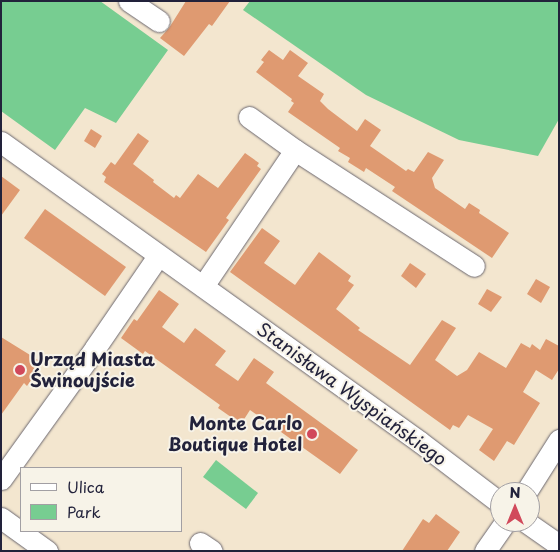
<!DOCTYPE html>
<meta charset="utf-8">
<style>
body{margin:0}
#map{position:relative;width:560px;height:552px;overflow:hidden;background:#f3e6cf;font-family:"Playpen Sans",sans-serif}
div>[style]{position:absolute}
[style*='--x']{left:calc(var(--x)*1px);top:calc(var(--y)*1px);width:calc(var(--w)*1px);rotate:calc(var(--a)*1deg)}
.green>*{inset:0;background:#77cd91}
.building>*{inset:0;background:#df9a71}
.roads{filter:drop-shadow(0 0 1px #6b676f) drop-shadow(0 0 1px #6b676f)}
.minor>*{height:21px;margin:-10.5px;padding:0 10.5px;transform-origin:10.5px;border-radius:10.5px;background:#fff}
.dots>*{width:14px;height:14px;translate:-50% -50%;box-sizing:border-box;border:2px solid #f7f3e8;border-radius:50%}
span{translate:-50% -50%;white-space:nowrap;text-align:center;line-height:1.15;-webkit-text-stroke:4px #f7f3e8;paint-order:stroke}
.poi-label{font-size:18px;color:#22223b;font-weight:700}
.left{translate:0 -50%;text-align:left}
.right{translate:-100% -50%;text-align:right}
.street-label{font-size:18px;color:#22223b}
.frame{position:absolute;inset:0;border:2px solid #22223b;pointer-events:none}
.legend{position:absolute;left:20px;top:467px;width:162px;height:65px;box-sizing:border-box;background:#f7f3e8;border:1px solid #a29fa3;margin:0;padding:6px 9px;list-style:none;font-size:15px;color:#22223b}
.legend li{display:flex;align-items:center;gap:10px;height:25px}
.legend b{width:25px;border:1px solid #a29fa3}
.north{position:absolute;left:490px;top:482px;width:50px;height:50px;box-sizing:border-box;background:#f7f3e8;border:1px solid #a29fa3;border-radius:50%;rotate:0deg;font-size:14px;font-weight:700;line-height:20px;text-align:center;color:#22223b}
.north::after{content:'';display:block;margin:auto;width:18px;height:22px;background:#d1495b;clip-path:polygon(50% 0,100% 100%,50% 72%,0 100%)}
</style>
<div id="map">
<div class="green">
<i style="clip-path:polygon(1px 1px,100px 1px,168px 50px,116px 123px,85px 108px,55px 150px,1px 111px)"></i>
<i style="clip-path:polygon(250px 1px,559px 1px,559px 119px,538px 156px,459px 140px,366px 95px,243px 10px)"></i>
<i style="clip-path:polygon(216px 460px,258px 493px,246px 509px,203px 477px)"></i>
</div>
<div class="building">
<i style="clip-path:polygon(186px 1px,230px 1px,212px 26px,209px 24px,184px 56px,160px 38px,169px 28px)"></i>
<i style="clip-path:polygon(269px 50px,283px 60px,290px 50px,308px 63px,298px 76px,324px 94px,320px 101px,328px 109px,357px 131px,365px 119px,381px 130px,370px 146px,406px 171px,408px 169px,414px 172px,428px 152px,444px 160px,432px 178px,435px 188px,465px 209px,469px 203px,480px 210px,479px 213px,509px 233px,492px 258px,392px 191px,395px 187px,366px 168px,364px 172px,348px 162px,350px 158px,338px 151px,340px 148px,288px 112px,294px 103px,291px 101px,292px 99px,256px 72px,264px 62px,261px 60px)"></i>
<i style="clip-path:polygon(91px 129px,102px 136px,95px 148px,84px 141px)"></i>
<i style="clip-path:polygon(138px 133px,149px 141px,133px 164px,154px 180px,153px 182px,174px 198px,176px 195px,180px 198px,198px 174px,218px 188px,245px 153px,259px 163px,257px 166px,261px 169px,226px 218px,229px 220px,206px 252px,104px 182px,106px 177px,102px 174px,111px 162px,115px 165px)"></i>
<i style="clip-path:polygon(1px 176px,20px 190px,1px 216px)"></i>
<i style="clip-path:polygon(45px 209px,126px 267px,105px 296px,24px 238px)"></i>
<i style="clip-path:polygon(262px 228px,280px 241px,264px 263px,295px 285px,319px 252px,351px 276px,348px 281px,354px 285px,336px 309px,360px 328px,358px 330px,410px 365px,442px 320px,456px 328px,435px 360px,457px 376px,467px 370px,479px 352px,506px 368px,521px 343px,530px 348px,532px 344px,540px 350px,546px 339px,559px 346px,559px 369px,552px 380px,536px 370px,523px 392px,540px 403px,514px 445px,507px 441px,494px 461px,479px 450px,493px 429px,468px 415px,459px 428px,453px 425px,450px 430px,230px 272px)"></i>
<i style="clip-path:polygon(410px 263px,426px 274px,416px 288px,401px 276px)"></i>
<i style="clip-path:polygon(536px 279px,550px 287px,541px 303px,527px 294px)"></i>
<i style="clip-path:polygon(487px 289px,502px 297px,491px 312px,478px 304px)"></i>
<i style="clip-path:polygon(159px 290px,179px 304px,162px 327px,184px 343px,195px 328px,226px 351px,215px 365px,238px 381px,254px 358px,274px 372px,266px 383px,358px 450px,340px 474px,250px 410px,241px 424px,218px 408px,220px 405px,145px 351px,143px 354px,121px 338px,134px 319px,137px 321px)"></i>
<i style="clip-path:polygon(1px 337px,43px 363px,27px 386px,24px 383px,1px 415px)"></i>
<i style="clip-path:polygon(436px 514px,460px 532px,447px 551px,402px 551px,423px 519px,429px 523px)"></i>
</div>
<div class="roads">
<div class="minor">
<i style="--x:129;--y:1;--w:36;--a:34"></i>
<i style="--x:249;--y:117;--w:57;--a:35.7"></i>
<i style="--x:1;--y:142;--w:515;--a:35.6"></i>
<i style="--x:420;--y:442;--w:101;--a:37.3"></i>
<i style="--x:203;--y:286;--w:164;--a:-55.9"></i>
<i style="--x:295;--y:150;--w:213;--a:32.9"></i>
<i style="--x:1;--y:479;--w:161;--a:-54.3"></i>
<i style="--x:95;--y:348;--w:112;--a:-55.6"></i>
<i style="--x:526;--y:492;--w:62;--a:-57.6"></i>
<i style="--x:1;--y:518;--w:57;--a:35.7"></i>
<i style="--x:526;--y:522;--w:40;--a:34.9"></i>
<i style="--x:200;--y:543;--w:14;--a:34"></i>
<i style="--x:485;--y:551;--w:35;--a:-55"></i>
</div>
</div>
<div class="dots">
<i style="left:20px;top:370px;background:#d1495b"></i>
<i style="left:312px;top:434px;background:#d1495b"></i>
</div>
<div class="poi-label">
<span class="left" style="left:30px;top:370px">Urząd Miasta<br>Świnoujście</span>
<span class="right" style="left:302px;top:434px">Monte Carlo<br>Boutique Hotel</span>
</div>
<div class="street-label">
<span style="left:352px;top:394px;rotate:36deg">Stanisława Wyspiańskiego</span>
</div>
<div class="frame"></div>
<ul class="legend">
<li><b style="height:6px;background:#fff"></b>Ulica</li>
<li><b style="height:14px;background:#77cd91"></b>Park</li>
</ul>
<div class="north">N</div>
</div>
